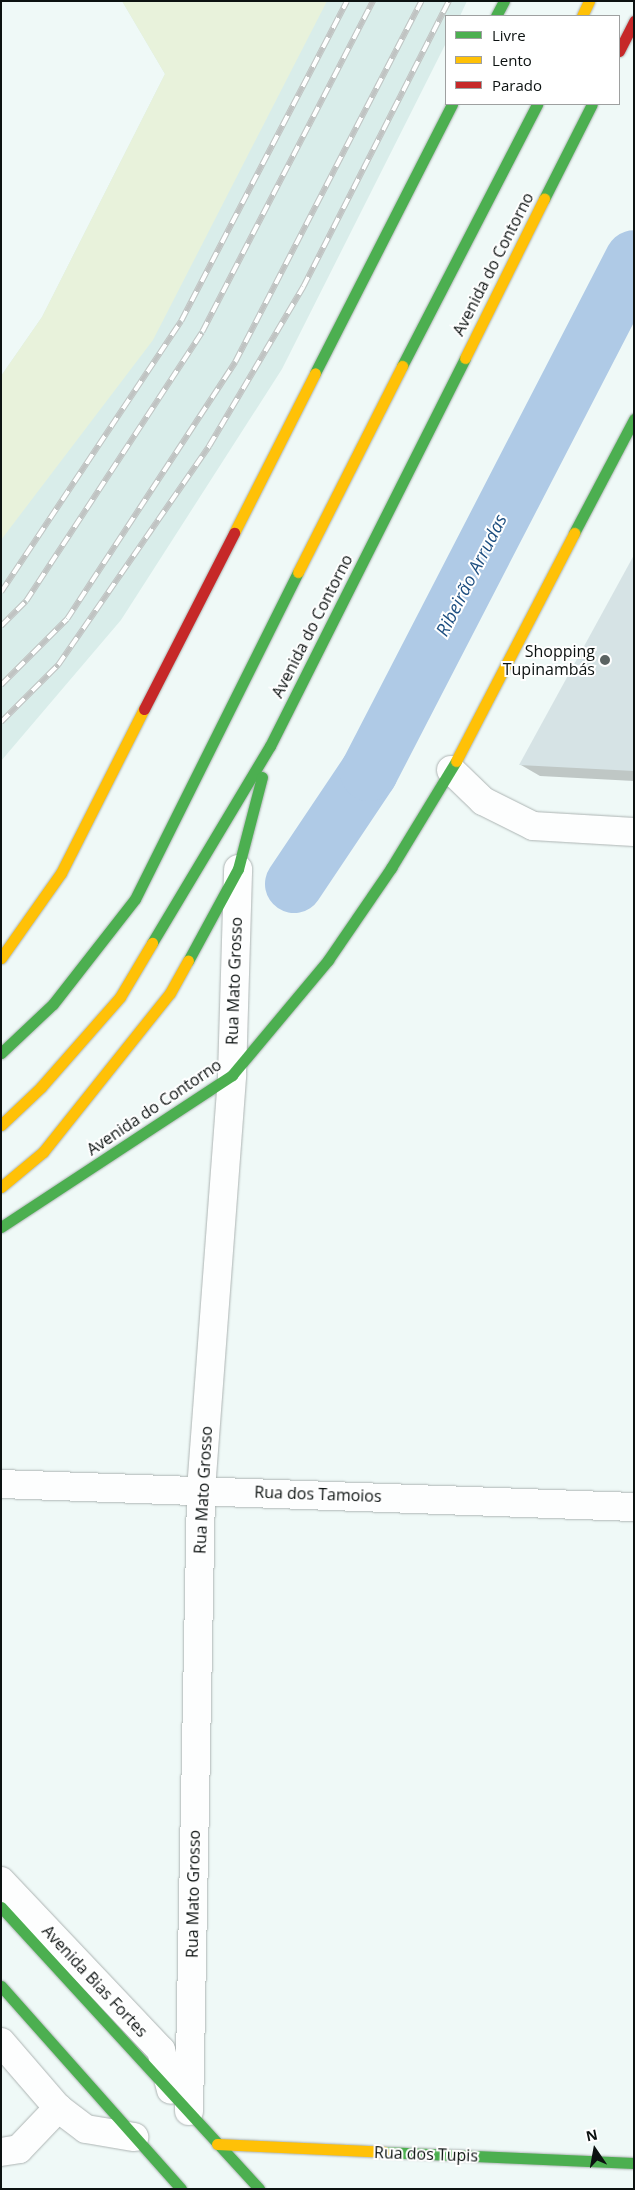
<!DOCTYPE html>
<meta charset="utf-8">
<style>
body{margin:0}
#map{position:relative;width:635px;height:2190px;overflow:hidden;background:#eff9f7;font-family:"Open Sans",sans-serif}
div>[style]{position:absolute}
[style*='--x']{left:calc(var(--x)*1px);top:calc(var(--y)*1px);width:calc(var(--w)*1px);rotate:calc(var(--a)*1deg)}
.built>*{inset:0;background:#d9edea}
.green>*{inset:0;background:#e8f2db}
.shadow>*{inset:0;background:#0003}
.river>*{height:58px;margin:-29px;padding:0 29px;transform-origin:29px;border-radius:29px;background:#afcae6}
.building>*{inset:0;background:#d6e3e5}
.roads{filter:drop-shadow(0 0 1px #adb4b3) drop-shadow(0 0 1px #adb4b3)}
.street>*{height:28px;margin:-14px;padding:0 14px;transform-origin:14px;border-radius:14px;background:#fdfefe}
.fast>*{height:11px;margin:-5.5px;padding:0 5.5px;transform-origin:5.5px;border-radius:5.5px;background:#4caf50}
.slow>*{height:11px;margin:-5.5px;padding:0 5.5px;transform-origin:5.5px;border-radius:5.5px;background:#ffc107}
.jam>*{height:11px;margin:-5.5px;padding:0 5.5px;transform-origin:5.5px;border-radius:5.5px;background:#c62828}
.rail>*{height:5.5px;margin-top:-2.75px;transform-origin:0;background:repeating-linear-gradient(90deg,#fff 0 11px,#c0c3c2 0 22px);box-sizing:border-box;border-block:1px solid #c0c3c2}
.dots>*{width:14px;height:14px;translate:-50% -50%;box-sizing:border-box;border:2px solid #fff;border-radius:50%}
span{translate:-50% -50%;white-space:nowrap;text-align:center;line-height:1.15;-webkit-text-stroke:4px #fff;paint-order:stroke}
.street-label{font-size:16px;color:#0c1211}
.poi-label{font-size:16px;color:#0c1211}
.right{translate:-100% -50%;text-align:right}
.water-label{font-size:18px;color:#1e4f80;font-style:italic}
.frame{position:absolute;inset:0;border:2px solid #0c1211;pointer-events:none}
.legend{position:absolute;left:445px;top:15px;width:175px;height:90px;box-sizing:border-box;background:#fff;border:1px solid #9ea0a0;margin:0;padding:6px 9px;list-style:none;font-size:15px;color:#0c1211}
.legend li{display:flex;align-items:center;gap:10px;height:25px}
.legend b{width:25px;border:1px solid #9ea0a0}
.north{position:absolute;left:570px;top:2125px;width:50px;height:50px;-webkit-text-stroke:4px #fff;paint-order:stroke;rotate:348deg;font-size:14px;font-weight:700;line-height:20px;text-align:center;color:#0c1211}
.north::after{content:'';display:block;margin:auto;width:18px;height:22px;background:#0c1211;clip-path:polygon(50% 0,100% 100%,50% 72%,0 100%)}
</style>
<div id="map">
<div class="built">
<i style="clip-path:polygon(122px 1px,467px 1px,460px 16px,446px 16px,446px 43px,282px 369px,121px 620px,1px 761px,1px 376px,42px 317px,165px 74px)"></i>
</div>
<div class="green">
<i style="clip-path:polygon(122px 1px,327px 1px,153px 340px,1px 540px,1px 376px,42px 317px,165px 74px)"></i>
</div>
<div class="shadow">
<i style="clip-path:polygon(634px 558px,634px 781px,540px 776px,521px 765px)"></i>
</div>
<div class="river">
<i style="--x:294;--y:884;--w:135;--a:-56.2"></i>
<i style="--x:369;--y:772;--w:577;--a:-62.68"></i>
</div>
<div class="building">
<i style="clip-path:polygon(634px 555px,634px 771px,519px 765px)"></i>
</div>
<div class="roads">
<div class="street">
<i style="--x:451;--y:770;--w:45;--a:44.1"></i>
<i style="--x:483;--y:801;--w:56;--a:26.6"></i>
<i style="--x:533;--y:826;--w:101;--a:3.4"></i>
<i style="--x:1;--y:1484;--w:633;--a:2.08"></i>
<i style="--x:1;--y:1881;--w:233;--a:46.6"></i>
<i style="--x:161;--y:2050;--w:41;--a:76"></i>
<i style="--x:1;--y:2042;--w:87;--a:49.2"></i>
<i style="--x:58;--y:2108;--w:35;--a:37"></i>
<i style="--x:86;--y:2129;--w:49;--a:9.5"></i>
<i style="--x:189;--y:2111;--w:621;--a:-88.89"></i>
<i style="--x:201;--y:1490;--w:416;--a:-85.7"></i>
<i style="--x:232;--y:1075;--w:206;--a:-88.3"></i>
<i style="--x:1;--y:2152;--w:18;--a:-9"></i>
<i style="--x:19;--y:2149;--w:57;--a:-46.4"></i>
</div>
<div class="fast">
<i style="--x:496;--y:16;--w:17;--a:-62"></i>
<i style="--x:544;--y:199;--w:106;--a:-63.2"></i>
<i style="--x:402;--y:366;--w:295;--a:-62.7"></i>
<i style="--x:315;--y:373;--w:302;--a:-63"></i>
<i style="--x:574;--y:533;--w:129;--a:-62.2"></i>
<i style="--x:152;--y:943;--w:230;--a:-59.1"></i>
<i style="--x:270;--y:746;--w:434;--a:-63.3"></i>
<i style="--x:188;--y:961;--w:105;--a:-61.5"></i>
<i style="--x:238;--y:869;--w:95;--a:-75.4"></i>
<i style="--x:1;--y:1053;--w:71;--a:-43.3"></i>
<i style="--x:53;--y:1004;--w:133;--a:-52"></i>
<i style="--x:135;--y:899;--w:365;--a:-63.5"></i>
<i style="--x:1;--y:1227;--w:277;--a:-33.3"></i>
<i style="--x:232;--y:1075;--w:150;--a:-50.1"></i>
<i style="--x:328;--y:960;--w:112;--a:-55.6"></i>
<i style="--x:391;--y:868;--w:125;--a:-58.7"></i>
<i style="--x:1;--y:1907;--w:382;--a:47.5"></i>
<i style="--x:1;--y:1986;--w:271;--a:48.4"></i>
<i style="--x:384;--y:2152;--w:250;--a:2.5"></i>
</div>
<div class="slow">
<i style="--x:582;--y:16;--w:17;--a:-65"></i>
<i style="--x:465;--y:358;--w:178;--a:-63.6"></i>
<i style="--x:234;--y:533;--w:179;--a:-63.1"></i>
<i style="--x:298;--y:572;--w:231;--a:-63.2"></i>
<i style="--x:456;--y:761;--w:257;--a:-62.6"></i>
<i style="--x:1;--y:958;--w:104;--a:-54.8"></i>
<i style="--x:61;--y:873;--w:184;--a:-63.2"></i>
<i style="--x:1;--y:1125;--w:55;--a:-43.5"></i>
<i style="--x:41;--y:1087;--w:120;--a:-48.7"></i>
<i style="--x:120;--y:997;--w:63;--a:-59.3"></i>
<i style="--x:1;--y:1187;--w:55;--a:-39.8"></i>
<i style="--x:43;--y:1152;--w:203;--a:-51.4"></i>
<i style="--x:170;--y:993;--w:37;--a:-61"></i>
<i style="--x:217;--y:2144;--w:167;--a:2.7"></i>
</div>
<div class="jam">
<i style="--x:619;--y:51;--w:34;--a:-63"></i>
<i style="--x:144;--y:709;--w:198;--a:-62.9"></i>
</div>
</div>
<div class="rail">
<i style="--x:1;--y:592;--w:325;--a:-56.4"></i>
<i style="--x:181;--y:321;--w:360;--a:-62.6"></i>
<i style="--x:1;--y:626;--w:35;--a:-45"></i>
<i style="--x:26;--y:601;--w:321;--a:-56.8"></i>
<i style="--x:202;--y:332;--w:373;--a:-62.7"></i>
<i style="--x:1;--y:685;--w:93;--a:-45"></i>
<i style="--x:67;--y:619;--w:307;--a:-56.8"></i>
<i style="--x:235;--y:362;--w:406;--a:-62.7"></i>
<i style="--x:1;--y:722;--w:81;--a:-45"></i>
<i style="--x:58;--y:665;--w:266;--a:-55.4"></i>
<i style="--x:209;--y:446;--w:185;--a:-59.4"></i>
<i style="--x:303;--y:287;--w:321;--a:-63"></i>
</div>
<div class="dots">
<i style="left:605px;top:660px;background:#5b6362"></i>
</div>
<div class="street-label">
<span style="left:493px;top:264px;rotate:-63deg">Avenida do Contorno</span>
<span style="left:312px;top:626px;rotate:-63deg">Avenida do Contorno</span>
<span style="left:234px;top:981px;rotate:-88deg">Rua Mato Grosso</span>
<span style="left:154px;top:1107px;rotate:-34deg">Avenida do Contorno</span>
<span style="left:203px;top:1490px;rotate:-87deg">Rua Mato Grosso</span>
<span style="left:318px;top:1494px;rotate:2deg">Rua dos Tamoios</span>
<span style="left:193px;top:1894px;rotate:-89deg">Rua Mato Grosso</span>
<span style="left:95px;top:1981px;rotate:47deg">Avenida Bias Fortes</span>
<span style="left:426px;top:2154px;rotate:2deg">Rua dos Tupis</span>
</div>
<div class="poi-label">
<span class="right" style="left:595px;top:660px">Shopping<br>Tupinambás</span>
</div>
<div class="water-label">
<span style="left:471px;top:575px;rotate:-63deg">Ribeirão Arrudas</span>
</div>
<div class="frame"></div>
<ul class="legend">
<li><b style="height:6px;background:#4caf50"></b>Livre</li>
<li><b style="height:6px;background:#ffc107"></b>Lento</li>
<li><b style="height:6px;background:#c62828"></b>Parado</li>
</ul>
<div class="north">N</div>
</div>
